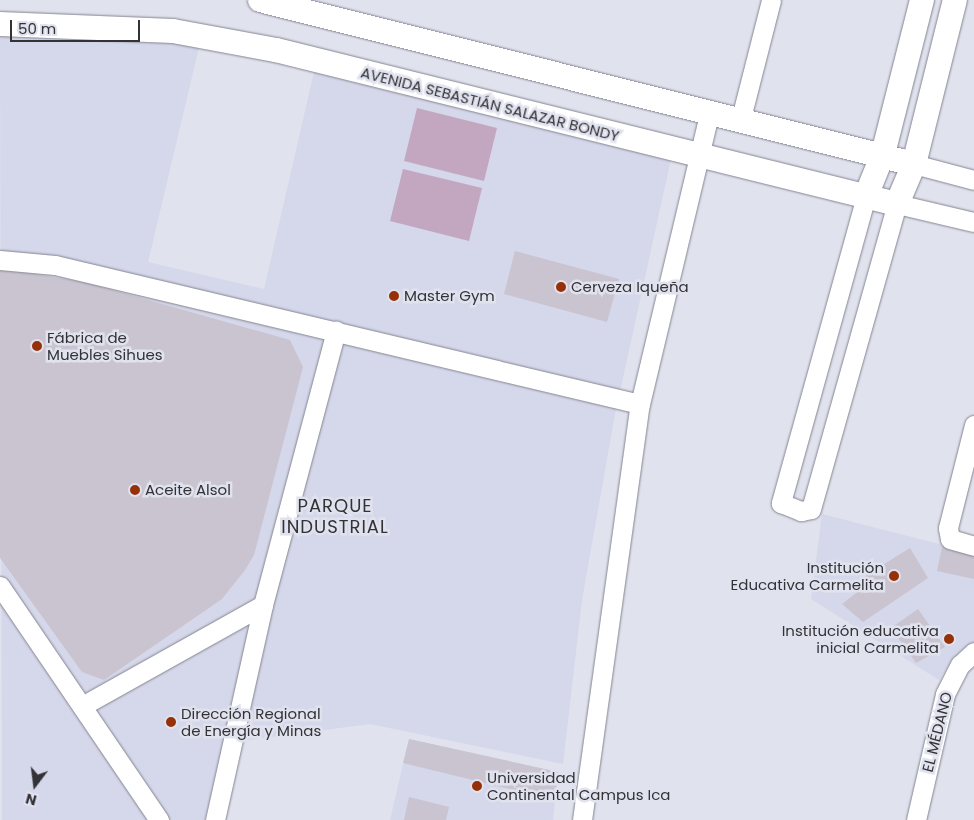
<!DOCTYPE html>
<meta charset="utf-8">
<style>
body{margin:0}
#map{position:relative;width:974px;height:820px;overflow:hidden;background:#e0e2ee;font-family:Poppins,sans-serif}
div>[style]{position:absolute}
[style*='--x']{left:calc(var(--x)*1px);top:calc(var(--y)*1px);width:calc(var(--w)*1px);rotate:calc(var(--a)*1deg)}
.built>*{inset:0;background:#d5d7ea}
.green>*{inset:0;background:#c3a7c1}
.building>*{inset:0;background:#c9c4d0}
.roads{filter:drop-shadow(0 0 1px #838590) drop-shadow(0 0 1px #838590)}
.minor>*{height:19px;margin:-9.5px;padding:0 9.5px;transform-origin:9.5px;border-radius:9.5px;background:#fff}
.tertiary>*{height:24px;margin:-12px;padding:0 12px;transform-origin:12px;border-radius:12px;background:#fff}
.dots>*{width:14px;height:14px;translate:-50% -50%;box-sizing:border-box;border:2px solid #e0e2ee;border-radius:50%}
span{translate:-50% -50%;white-space:nowrap;text-align:center;line-height:1.15;-webkit-text-stroke:5px #e0e2ee;paint-order:stroke}
.street-label{font-size:15px;color:#323237}
.poi-label{font-size:15px;color:#323237}
.left{translate:0 -50%;text-align:left}
.right{translate:-100% -50%;text-align:right}
.quarter-label{font-size:18px;color:#323237;letter-spacing:1px}
.north{position:absolute;left:10px;top:760px;width:50px;height:50px;-webkit-text-stroke:4px #e0e2ee;paint-order:stroke;rotate:195deg;font-size:14px;font-weight:700;line-height:20px;text-align:center;color:#323237}
.north::after{content:'';display:block;margin:auto;width:18px;height:22px;background:#323237;clip-path:polygon(50% 0,100% 100%,50% 72%,0 100%)}
.scale{position:absolute;left:10px;top:20px;width:130px;height:22px;box-sizing:border-box;border:2px solid #323237;border-top:0;padding-left:6px;font-size:15px;line-height:18px;white-space:nowrap;color:#323237;-webkit-text-stroke:4px #e0e2ee;paint-order:stroke}
</style>
<div id="map">
<div class="built">
<i style="clip-path:polygon(0 28px,200px 43px,148px 262px,264px 289px,314px 72px,671px 159px,615px 414px,582px 600px,563px 764px,370px 724px,225px 743px,208px 820px,2px 820px)"></i>
<i style="clip-path:polygon(822px 514px,974px 553px,974px 646px,949px 665px,939px 680px,811px 599px)"></i>
<i style="clip-path:polygon(409px 739px,558px 772px,553px 820px,390px 820px)"></i>
</div>
<div class="green">
<i style="clip-path:polygon(417px 108px,497px 128px,484px 181px,404px 161px)"></i>
<i style="clip-path:polygon(403px 169px,482px 188px,469px 241px,390px 221px)"></i>
</div>
<div class="building">
<i style="clip-path:polygon(515px 251px,619px 279px,607px 322px,504px 294px)"></i>
<i style="clip-path:polygon(0 268px,88px 283px,290px 340px,303px 367px,254px 555px,245px 570px,222px 599px,104px 680px,82px 672px,0 558px)"></i>
<i style="clip-path:polygon(942px 547px,974px 555px,974px 579px,937px 571px)"></i>
<i style="clip-path:polygon(910px 548px,928px 578px,863px 622px,842px 604px,864px 587px,860px 579px)"></i>
<i style="clip-path:polygon(918px 609px,945px 647px,916px 663px,891px 628px)"></i>
<i style="clip-path:polygon(409px 739px,558px 772px,555px 800px,403px 763px)"></i>
<i style="clip-path:polygon(409px 797px,449px 807px,446px 820px,404px 820px)"></i>
</div>
<div class="roads">
<div class="minor">
<i style="--x:741;--y:118;--w:122;--a:-75.7"></i>
<i style="--x:914;--y:164;--w:62;--a:14.9"></i>
<i style="--x:866;--y:196;--w:319;--a:105.5"></i>
<i style="--x:781;--y:503;--w:22;--a:22"></i>
<i style="--x:801;--y:511;--w:10;--a:-11"></i>
<i style="--x:811;--y:509;--w:317;--a:-74.3"></i>
<i style="--x:897;--y:204;--w:79;--a:13.2"></i>
<i style="--x:0;--y:260;--w:55;--a:5.2"></i>
<i style="--x:55;--y:265;--w:601;--a:13.37"></i>
<i style="--x:974;--y:425;--w:106;--a:104.2"></i>
<i style="--x:948;--y:528;--w:11;--a:80"></i>
<i style="--x:950;--y:539;--w:25;--a:16"></i>
<i style="--x:0;--y:586;--w:283;--a:55.8"></i>
<i style="--x:82;--y:706;--w:207;--a:-29.2"></i>
<i style="--x:215;--y:820;--w:220;--a:-77.4"></i>
<i style="--x:263;--y:605;--w:284;--a:-75.1"></i>
<i style="--x:582;--y:820;--w:420;--a:-82.1"></i>
<i style="--x:640;--y:404;--w:302;--a:-76.6"></i>
<i style="--x:916;--y:820;--w:129;--a:-77"></i>
<i style="--x:945;--y:694;--w:33;--a:-63"></i>
<i style="--x:960;--y:665;--w:19;--a:-43"></i>
</div>
<div class="tertiary">
<i style="--x:260;--y:0;--w:674;--a:14.08"></i>
<i style="--x:0;--y:24;--w:173;--a:2.3"></i>
<i style="--x:173;--y:31;--w:105;--a:10.5"></i>
<i style="--x:276;--y:50;--w:640;--a:13.93"></i>
<i style="--x:897;--y:204;--w:43;--a:-67"></i>
<i style="--x:914;--y:164;--w:169;--a:-76"></i>
<i style="--x:866;--y:196;--w:45;--a:-68"></i>
<i style="--x:883;--y:154;--w:159;--a:-75.8"></i>
</div>
</div>
<div class="dots">
<i style="left:561px;top:287px;background:#963008"></i>
<i style="left:394px;top:296px;background:#963008"></i>
<i style="left:37px;top:346px;background:#963008"></i>
<i style="left:135px;top:490px;background:#963008"></i>
<i style="left:894px;top:576px;background:#963008"></i>
<i style="left:949px;top:639px;background:#963008"></i>
<i style="left:171px;top:722px;background:#963008"></i>
<i style="left:477px;top:786px;background:#963008"></i>
</div>
<div class="street-label">
<span style="left:490px;top:104px;rotate:14deg">AVENIDA SEBASTIÁN SALAZAR BONDY</span>
<span style="left:937px;top:732px;rotate:-76deg">EL MÉDANO</span>
</div>
<div class="poi-label">
<span class="left" style="left:571px;top:287px">Cerveza Iqueña</span>
<span class="left" style="left:404px;top:296px">Master Gym</span>
<span class="left" style="left:47px;top:346px">Fábrica de<br>Muebles Sihues</span>
<span class="left" style="left:145px;top:490px">Aceite Alsol</span>
<span class="right" style="left:884px;top:576px">Institución<br>Educativa Carmelita</span>
<span class="right" style="left:939px;top:639px">Institución educativa<br>inicial Carmelita</span>
<span class="left" style="left:181px;top:722px">Dirección Regional<br>de Energía y Minas</span>
<span class="left" style="left:487px;top:786px">Universidad<br>Continental Campus Ica</span>
</div>
<div class="quarter-label">
<span style="left:335px;top:517px">PARQUE<br>INDUSTRIAL</span>
</div>
<div class="north">N</div>
<div class="scale">50 m</div>
</div>
